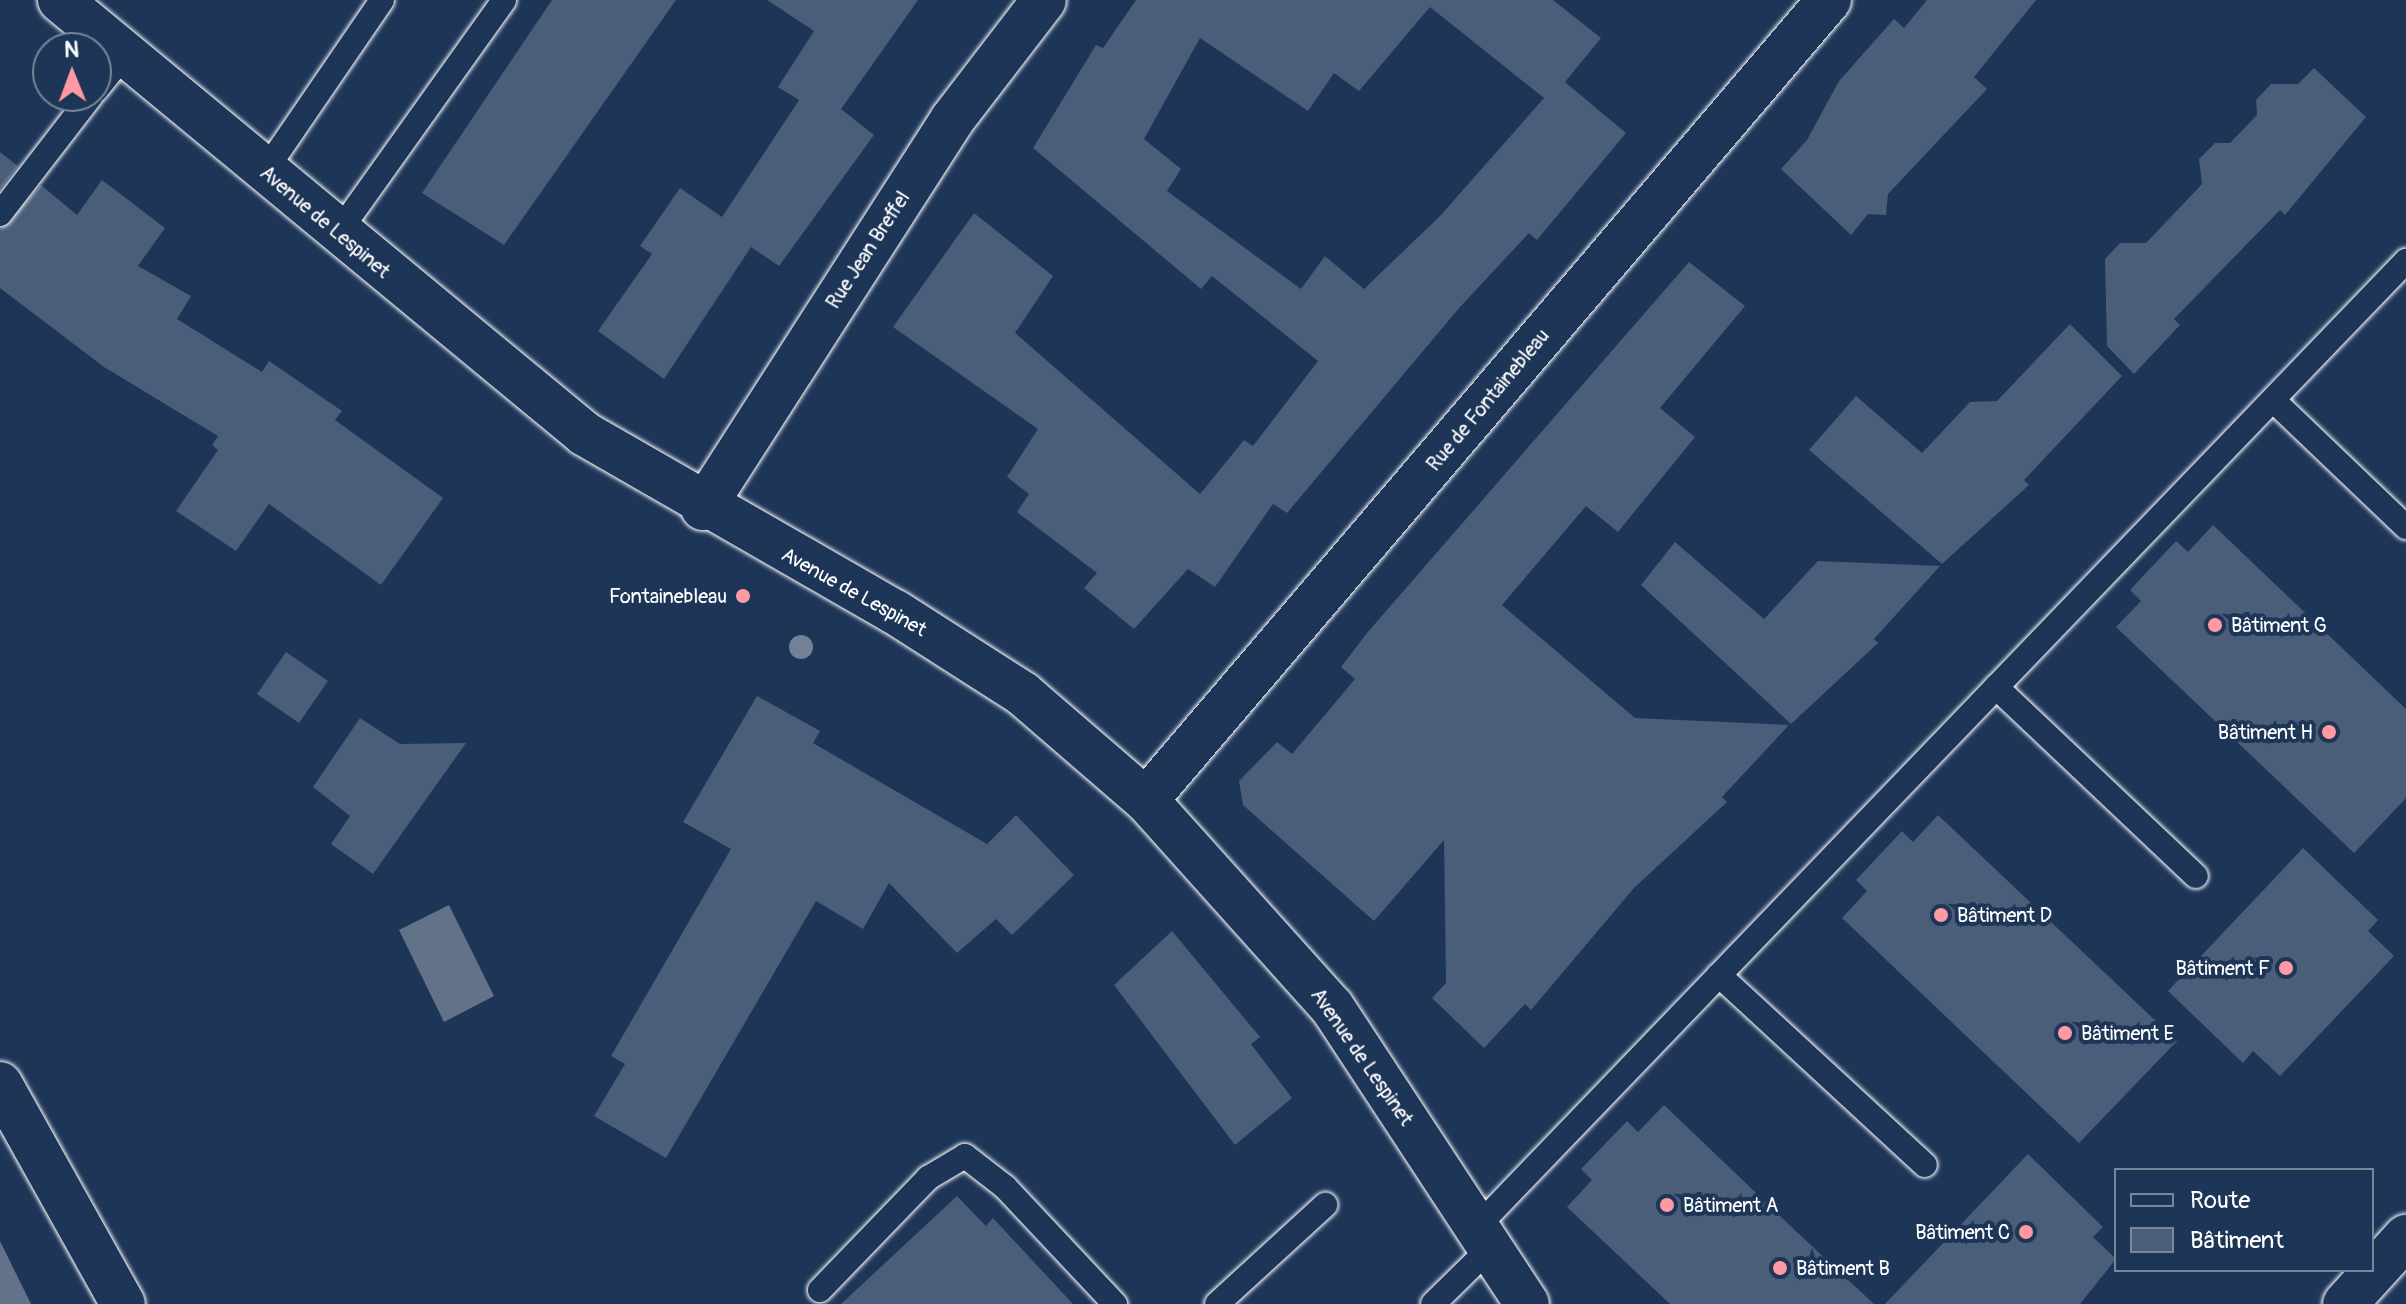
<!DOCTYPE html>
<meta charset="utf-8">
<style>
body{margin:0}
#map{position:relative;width:2406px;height:1304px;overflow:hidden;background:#1d3557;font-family:Pangolin,sans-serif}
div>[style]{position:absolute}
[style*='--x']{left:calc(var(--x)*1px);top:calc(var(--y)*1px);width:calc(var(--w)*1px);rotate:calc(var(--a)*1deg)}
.water>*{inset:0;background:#617289}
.building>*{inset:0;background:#4a5d79}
.roads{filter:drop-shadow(0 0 2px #fff) drop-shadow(0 0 2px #fff)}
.service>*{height:24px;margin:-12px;padding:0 12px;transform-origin:12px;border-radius:12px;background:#1d3557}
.minor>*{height:44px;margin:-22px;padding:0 22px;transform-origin:22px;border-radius:22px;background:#1d3557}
.tertiary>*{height:44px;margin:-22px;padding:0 22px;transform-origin:22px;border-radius:22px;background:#1d3557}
.primary>*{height:44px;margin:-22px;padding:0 22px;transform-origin:22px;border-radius:22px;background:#1d3557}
.trees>*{width:24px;height:24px;margin:-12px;border-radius:50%;background:#738196}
.dots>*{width:22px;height:22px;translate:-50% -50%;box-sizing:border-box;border:4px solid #1d3557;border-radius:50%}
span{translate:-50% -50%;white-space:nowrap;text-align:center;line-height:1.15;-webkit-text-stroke:8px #1d3557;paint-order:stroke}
.street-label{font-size:20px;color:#fff}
.poi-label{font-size:20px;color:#fff}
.right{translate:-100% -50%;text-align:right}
.left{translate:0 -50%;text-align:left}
.legend{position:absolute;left:2114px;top:1168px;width:260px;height:104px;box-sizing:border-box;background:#1d3557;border:2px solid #77869a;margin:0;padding:10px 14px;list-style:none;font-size:24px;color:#fff}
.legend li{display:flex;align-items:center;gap:16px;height:40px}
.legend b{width:40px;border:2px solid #77869a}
.north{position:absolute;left:32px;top:32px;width:80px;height:80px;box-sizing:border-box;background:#1d3557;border:2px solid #77869a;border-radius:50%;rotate:359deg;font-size:22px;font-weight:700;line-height:32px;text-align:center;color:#fff}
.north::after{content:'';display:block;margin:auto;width:28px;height:36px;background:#ff9aa2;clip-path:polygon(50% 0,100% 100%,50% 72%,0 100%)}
</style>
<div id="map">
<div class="water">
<i style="clip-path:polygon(449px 905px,494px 996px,444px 1022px,399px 930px)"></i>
<i style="clip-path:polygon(0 1241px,31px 1304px,0 1304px)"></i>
</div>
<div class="building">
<i style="clip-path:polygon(552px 0,676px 0,504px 245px,422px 193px)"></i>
<i style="clip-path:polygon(767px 0,918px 0,841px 109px,874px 135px,779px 266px,751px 247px,664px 379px,598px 331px,652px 254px,640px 246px,680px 188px,722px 217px,799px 100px,778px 87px,814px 31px)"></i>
<i style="clip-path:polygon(evenodd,1136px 0,1553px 0,1601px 38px,1565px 82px,1626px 133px,1537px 240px,1529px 233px,1460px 307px,1287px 513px,1273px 504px,1215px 587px,1188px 569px,1134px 629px,1084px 588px,1097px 573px,1017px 512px,1029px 494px,1007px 477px,1038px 429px,893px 327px,974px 213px,1053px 276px,1015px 333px,1200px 494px,1244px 440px,1253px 446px,1318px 361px,1212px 276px,1201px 289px,1033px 148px,1096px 45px,1103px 48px,1136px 0,1430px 7px,1544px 98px,1440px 216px,1364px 289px,1325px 256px,1301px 289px,1167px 191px,1181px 169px,1144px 139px,1200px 38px,1308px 111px,1334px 73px,1359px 91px,1430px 7px)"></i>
<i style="clip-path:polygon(1927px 0,2036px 0,1974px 77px,1987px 89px,1888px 194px,1886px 215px,1868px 214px,1851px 235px,1781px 169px,1807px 140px,1839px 81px,1894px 19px,1904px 28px)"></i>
<i style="clip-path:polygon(2314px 68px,2366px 117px,2285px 215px,2280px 210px,2174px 319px,2180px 325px,2134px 374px,2107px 346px,2105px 259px,2120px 243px,2146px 243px,2185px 202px,2202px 184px,2199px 159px,2215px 143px,2230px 143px,2257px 115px,2256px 100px,2271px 84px,2298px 84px)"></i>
<i style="clip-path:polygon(0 152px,18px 166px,0 189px)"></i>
<i style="clip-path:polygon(102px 180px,165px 228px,138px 266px,191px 296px,177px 319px,262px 372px,269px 361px,342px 411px,335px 420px,443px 498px,381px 585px,269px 504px,236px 551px,176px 511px,218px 450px,212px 445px,218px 436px,104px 367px,0 288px,0 229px,41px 185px,77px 215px)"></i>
<i style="clip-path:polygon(1689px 262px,1745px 306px,1660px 408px,1695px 437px,1618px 532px,1586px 506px,1502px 605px,1635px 718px,1789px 725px,1722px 797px,1727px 802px,1634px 888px,1531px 1010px,1525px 1004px,1484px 1048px,1432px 998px,1446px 983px,1444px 840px,1374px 921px,1243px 805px,1239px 781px,1277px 742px,1292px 754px,1355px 679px,1341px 667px,1367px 633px)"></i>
<i style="clip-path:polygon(2070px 324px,2122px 376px,2024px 480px,2029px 485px,1942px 564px,1809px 450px,1856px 396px,1922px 453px,1970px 402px,1997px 401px)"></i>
<i style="clip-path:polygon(2213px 525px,2406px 709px,2406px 798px,2354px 853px,2116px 627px,2141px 601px,2130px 590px,2176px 541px,2188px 552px)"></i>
<i style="clip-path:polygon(1675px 542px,1764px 619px,1818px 561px,1940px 566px,1874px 639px,1878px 643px,1791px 724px,1641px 585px)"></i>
<i style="clip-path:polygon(286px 652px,328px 681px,299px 723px,257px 694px)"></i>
<i style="clip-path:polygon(757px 696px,820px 731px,813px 743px,987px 844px,1016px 815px,1074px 875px,1012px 935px,996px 919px,957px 953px,889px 883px,863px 929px,816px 901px,666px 1158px,594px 1116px,625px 1064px,611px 1056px,731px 849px,683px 822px)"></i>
<i style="clip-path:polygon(360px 718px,400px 744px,466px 743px,373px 874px,331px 844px,350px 816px,313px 787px)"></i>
<i style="clip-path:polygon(1938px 815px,2177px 1041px,2079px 1143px,1842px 918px,1867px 891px,1856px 880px,1902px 831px,1913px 842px)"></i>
<i style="clip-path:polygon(2303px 848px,2378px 920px,2368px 931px,2394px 956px,2280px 1076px,2253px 1051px,2243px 1063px,2168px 991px)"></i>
<i style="clip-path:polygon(1172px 931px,1260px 1037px,1251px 1044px,1292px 1098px,1235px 1145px,1114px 985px)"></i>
<i style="clip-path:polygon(1664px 1105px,1799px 1234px,1874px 1304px,1670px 1304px,1567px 1207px,1592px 1180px,1581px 1169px,1627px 1121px,1638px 1132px)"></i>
<i style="clip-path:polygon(2028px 1154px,2103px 1227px,2093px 1237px,2116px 1259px,2080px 1304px,1885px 1304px)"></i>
<i style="clip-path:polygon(957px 1196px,986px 1226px,993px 1218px,1073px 1304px,841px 1304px)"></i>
</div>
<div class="roads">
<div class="service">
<i style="--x:96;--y:90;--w:46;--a:-51.1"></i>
<i style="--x:265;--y:171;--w:207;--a:-55.6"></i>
<i style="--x:0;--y:214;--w:149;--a:-52.4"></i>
<i style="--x:338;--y:233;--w:286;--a:-54.5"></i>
<i style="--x:2273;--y:400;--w:184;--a:43.7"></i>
<i style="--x:1996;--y:687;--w:275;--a:43.4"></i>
<i style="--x:1719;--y:975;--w:280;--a:42.7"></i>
<i style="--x:1478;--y:1226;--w:1339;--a:-46.12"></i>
<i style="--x:820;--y:1290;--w:156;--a:-46"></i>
<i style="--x:928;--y:1178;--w:43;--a:-30.7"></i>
<i style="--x:965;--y:1156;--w:51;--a:37.8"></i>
<i style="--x:1005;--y:1187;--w:161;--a:46.8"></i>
<i style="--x:1217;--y:1304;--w:147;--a:-42.5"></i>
<i style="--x:1433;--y:1304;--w:83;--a:-44.5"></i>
</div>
<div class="minor">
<i style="--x:703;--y:508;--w:461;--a:-57.3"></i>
<i style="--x:952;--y:120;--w:151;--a:-52.5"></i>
<i style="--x:1146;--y:800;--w:1052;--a:-49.51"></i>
<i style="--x:2345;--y:1304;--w:91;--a:-47.7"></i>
</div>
<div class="tertiary">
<i style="--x:60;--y:0;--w:681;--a:39.58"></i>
<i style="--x:585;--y:434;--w:357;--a:29.9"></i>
<i style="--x:895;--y:612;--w:152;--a:32.6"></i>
<i style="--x:1023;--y:694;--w:162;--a:40.8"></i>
<i style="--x:1146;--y:800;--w:278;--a:48.1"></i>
<i style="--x:1332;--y:1007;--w:355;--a:56.7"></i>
</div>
<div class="primary">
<i style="--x:0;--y:1084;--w:252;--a:60.8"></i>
</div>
</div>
<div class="trees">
<i style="left:801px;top:647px"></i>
</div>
<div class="dots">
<i style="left:743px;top:596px;background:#ff9aa2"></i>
<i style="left:2215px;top:625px;background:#ff9aa2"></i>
<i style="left:2329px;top:732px;background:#ff9aa2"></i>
<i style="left:1941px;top:915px;background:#ff9aa2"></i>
<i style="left:2286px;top:968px;background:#ff9aa2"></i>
<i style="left:2065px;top:1033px;background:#ff9aa2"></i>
<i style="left:1667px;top:1205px;background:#ff9aa2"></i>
<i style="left:2026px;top:1232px;background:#ff9aa2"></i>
<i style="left:1780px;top:1268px;background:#ff9aa2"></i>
</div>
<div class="street-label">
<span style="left:325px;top:222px;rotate:40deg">Avenue de Lespinet</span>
<span style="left:868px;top:250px;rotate:-57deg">Rue Jean Breffel</span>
<span style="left:1488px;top:400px;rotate:-50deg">Rue de Fontainebleau</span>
<span style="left:854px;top:592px;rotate:29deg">Avenue de Lespinet</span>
<span style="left:1362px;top:1057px;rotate:55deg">Avenue de Lespinet</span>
</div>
<div class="poi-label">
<span class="right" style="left:727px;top:596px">Fontainebleau</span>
<span class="left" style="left:2231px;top:625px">Bâtiment G</span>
<span class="right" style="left:2313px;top:732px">Bâtiment H</span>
<span class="left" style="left:1957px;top:915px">Bâtiment D</span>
<span class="right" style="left:2270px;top:968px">Bâtiment F</span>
<span class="left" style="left:2081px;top:1033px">Bâtiment E</span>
<span class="left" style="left:1683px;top:1205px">Bâtiment A</span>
<span class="right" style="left:2010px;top:1232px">Bâtiment C</span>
<span class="left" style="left:1796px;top:1268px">Bâtiment B</span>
</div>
<ul class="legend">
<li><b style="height:10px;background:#1d3557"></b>Route</li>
<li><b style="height:22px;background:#4a5d79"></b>Bâtiment</li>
</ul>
<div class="north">N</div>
</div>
